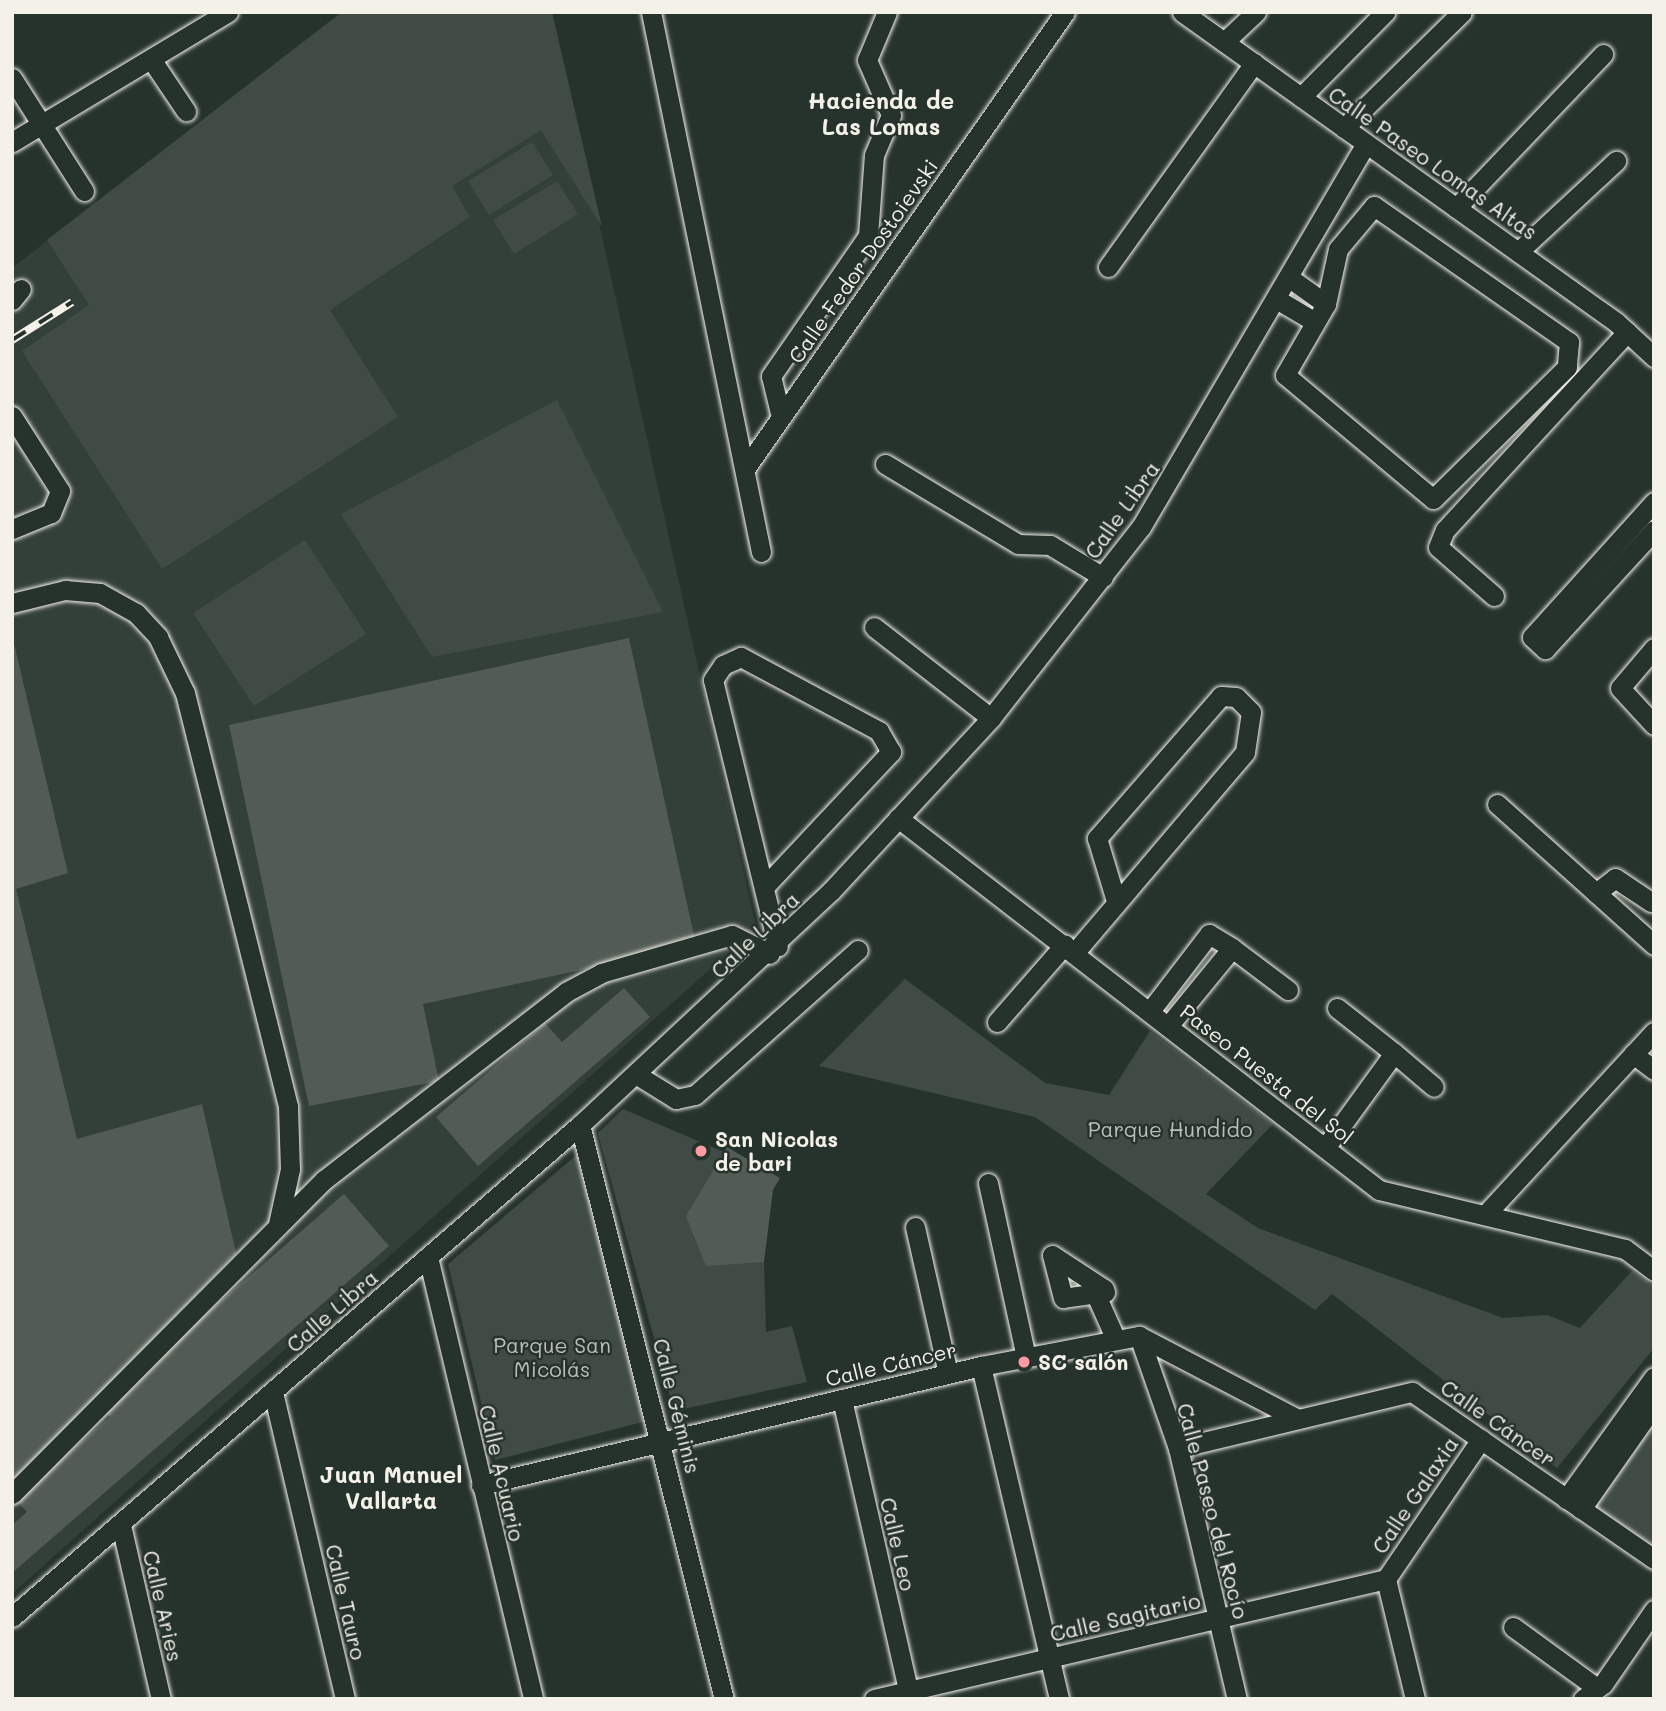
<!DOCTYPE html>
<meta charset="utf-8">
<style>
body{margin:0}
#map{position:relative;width:1666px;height:1711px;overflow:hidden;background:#26332d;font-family:Mali,sans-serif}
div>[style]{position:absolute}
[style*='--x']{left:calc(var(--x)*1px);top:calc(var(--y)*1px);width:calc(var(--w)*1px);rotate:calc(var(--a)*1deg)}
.built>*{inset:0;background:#333f39}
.green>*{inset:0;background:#414b45}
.building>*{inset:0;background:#525c55}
.roads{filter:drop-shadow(0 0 2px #f4f1e8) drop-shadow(0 0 2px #f4f1e8)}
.minor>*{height:19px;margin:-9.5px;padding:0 9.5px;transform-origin:9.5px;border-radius:9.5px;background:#26332d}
.rail>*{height:8px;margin-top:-4px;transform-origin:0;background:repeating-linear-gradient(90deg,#26332d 0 16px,#f4f1e8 0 32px);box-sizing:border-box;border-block:2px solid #f4f1e8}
.dots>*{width:19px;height:19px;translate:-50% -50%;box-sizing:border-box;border:4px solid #26332d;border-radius:50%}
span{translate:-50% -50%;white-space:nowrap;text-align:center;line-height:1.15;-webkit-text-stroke:5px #26332d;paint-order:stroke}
.street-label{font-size:21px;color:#f4f1e8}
.park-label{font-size:21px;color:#bebfb7}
.poi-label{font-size:21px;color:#f4f1e8;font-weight:700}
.left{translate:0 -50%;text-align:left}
.neighbourhood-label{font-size:23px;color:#f4f1e8;font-weight:700}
.frame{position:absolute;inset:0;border:14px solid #f4f1e8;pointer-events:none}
</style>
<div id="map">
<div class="built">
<i style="clip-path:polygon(342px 12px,552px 12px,756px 928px,12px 1594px,12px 268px)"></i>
</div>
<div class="green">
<i style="clip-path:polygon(342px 12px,552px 12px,602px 227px,541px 130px,452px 186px,470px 217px,330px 310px,398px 417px,162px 569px,22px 351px,89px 305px,47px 240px)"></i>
<i style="clip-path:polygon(532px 142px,553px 175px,489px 215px,468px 181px)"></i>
<i style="clip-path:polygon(557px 181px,578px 214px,514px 254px,493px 220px)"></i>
<i style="clip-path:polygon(557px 400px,663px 612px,432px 657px,341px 514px)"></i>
<i style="clip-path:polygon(305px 540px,366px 634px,254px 706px,193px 613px)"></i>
<i style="clip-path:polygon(905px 979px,1045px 1083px,1109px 1095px,1150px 1031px,1273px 1124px,1206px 1194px,1258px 1228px,1503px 1318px,1547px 1315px,1580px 1328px,1632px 1271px,1654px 1286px,1654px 1348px,1557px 1468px,1332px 1294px,1315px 1310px,1035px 1117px,819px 1066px)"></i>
<i style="clip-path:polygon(623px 1109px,724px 1152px,686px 1217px,764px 1262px,766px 1332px,792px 1326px,807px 1382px,674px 1411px,598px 1133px)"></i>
<i style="clip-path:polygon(579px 1153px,650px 1420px,495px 1460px,448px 1264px)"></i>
<i style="clip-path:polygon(1654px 1420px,1654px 1548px,1593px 1506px)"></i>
</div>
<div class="building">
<i style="clip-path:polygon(12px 635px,68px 873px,16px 889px,77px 1139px,202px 1104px,236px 1253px,12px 1483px)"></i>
<i style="clip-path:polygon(629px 638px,696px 945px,423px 1004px,439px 1081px,309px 1106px,229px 725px)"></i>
<i style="clip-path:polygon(624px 988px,650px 1017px,478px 1166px,436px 1117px,545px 1023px,562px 1042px)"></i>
<i style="clip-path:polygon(727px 1147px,780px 1178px,773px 1190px,764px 1262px,706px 1266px,686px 1216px)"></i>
<i style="clip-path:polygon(344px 1194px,389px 1246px,12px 1573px,12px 1525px,27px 1512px,15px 1499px,110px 1417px,100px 1406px)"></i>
</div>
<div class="roads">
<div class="minor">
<i style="--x:651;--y:12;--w:551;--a:78.49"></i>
<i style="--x:1182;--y:12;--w:533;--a:35.54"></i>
<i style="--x:1616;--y:322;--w:52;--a:42.6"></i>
<i style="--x:1224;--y:42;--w:44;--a:-43.2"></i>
<i style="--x:151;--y:59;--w:63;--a:56.1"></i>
<i style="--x:12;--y:78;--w:134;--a:57.5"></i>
<i style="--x:1301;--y:97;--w:120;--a:-45.3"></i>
<i style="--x:1344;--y:128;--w:165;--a:-44.5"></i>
<i style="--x:12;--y:142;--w:252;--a:-31"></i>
<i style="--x:1374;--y:206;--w:238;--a:34.9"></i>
<i style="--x:1569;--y:342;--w:25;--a:95"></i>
<i style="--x:1567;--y:367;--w:188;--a:135.4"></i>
<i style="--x:1433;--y:499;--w:193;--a:-140"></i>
<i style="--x:1285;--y:375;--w:82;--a:-60"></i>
<i style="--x:1326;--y:304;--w:56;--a:-77.7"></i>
<i style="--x:1338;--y:249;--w:56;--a:-50.1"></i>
<i style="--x:1456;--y:208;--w:213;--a:-46.3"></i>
<i style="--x:1518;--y:252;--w:134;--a:-42.9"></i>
<i style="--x:1108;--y:267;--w:251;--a:-54.4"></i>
<i style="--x:1291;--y:279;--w:43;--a:35.5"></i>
<i style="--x:12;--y:300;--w:14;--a:-51"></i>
<i style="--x:1278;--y:300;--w:43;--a:30.7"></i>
<i style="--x:12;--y:416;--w:89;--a:57.4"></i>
<i style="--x:60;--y:491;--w:24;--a:112"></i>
<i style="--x:51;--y:513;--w:42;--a:157.7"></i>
<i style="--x:781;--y:417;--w:42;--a:-103.7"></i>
<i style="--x:771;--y:376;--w:170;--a:-55.3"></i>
<i style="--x:868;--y:236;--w:81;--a:-85.8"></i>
<i style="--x:874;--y:155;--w:43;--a:-67"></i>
<i style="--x:891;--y:115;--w:60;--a:-113.6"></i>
<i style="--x:867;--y:60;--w:52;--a:-67.4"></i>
<i style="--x:885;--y:464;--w:155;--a:31"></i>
<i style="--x:1018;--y:544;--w:32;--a:2"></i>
<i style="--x:1050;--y:545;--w:62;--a:31.1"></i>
<i style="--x:747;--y:466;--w:554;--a:-54.99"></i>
<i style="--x:1654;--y:502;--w:182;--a:132.1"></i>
<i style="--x:1532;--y:637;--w:18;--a:43"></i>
<i style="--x:1545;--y:649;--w:161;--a:-47.5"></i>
<i style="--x:1494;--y:596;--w:74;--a:-138.8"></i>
<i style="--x:1438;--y:547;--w:18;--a:-68"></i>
<i style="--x:1445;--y:530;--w:269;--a:-47.4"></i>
<i style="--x:12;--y:603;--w:55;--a:-13.8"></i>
<i style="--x:65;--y:590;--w:35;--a:5"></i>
<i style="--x:100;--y:593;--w:41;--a:29.1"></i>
<i style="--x:136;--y:613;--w:33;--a:47"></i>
<i style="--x:158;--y:637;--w:62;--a:64.3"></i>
<i style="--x:185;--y:693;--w:427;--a:76"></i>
<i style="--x:288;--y:1107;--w:62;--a:88.2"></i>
<i style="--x:290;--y:1169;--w:56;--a:102.3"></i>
<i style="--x:874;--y:627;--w:148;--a:37.9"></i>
<i style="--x:1654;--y:648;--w:52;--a:130.4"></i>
<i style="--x:1620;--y:688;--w:50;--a:47.4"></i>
<i style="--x:1497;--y:804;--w:211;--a:41.9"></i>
<i style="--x:898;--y:818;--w:608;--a:37.72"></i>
<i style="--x:1379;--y:1190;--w:253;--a:13.5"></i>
<i style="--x:1625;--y:1249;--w:36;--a:37"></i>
<i style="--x:766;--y:885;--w:183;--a:-46.8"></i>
<i style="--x:891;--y:752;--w:24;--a:-120"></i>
<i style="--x:879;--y:731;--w:157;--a:-151.8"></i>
<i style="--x:741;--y:657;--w:20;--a:156"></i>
<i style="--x:723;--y:665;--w:18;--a:124"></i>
<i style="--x:713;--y:680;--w:274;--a:76.3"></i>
<i style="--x:1596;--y:893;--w:24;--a:-38"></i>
<i style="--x:1615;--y:878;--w:43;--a:33.7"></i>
<i style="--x:1075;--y:952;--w:262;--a:-49.6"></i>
<i style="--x:1245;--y:752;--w:40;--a:-81.5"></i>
<i style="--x:1251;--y:712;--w:21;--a:-135"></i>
<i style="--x:1236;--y:697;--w:15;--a:-176"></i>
<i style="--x:1221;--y:696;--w:189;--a:131.1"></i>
<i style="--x:1097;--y:838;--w:66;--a:73.2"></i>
<i style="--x:1337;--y:1008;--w:73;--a:38.3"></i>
<i style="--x:1150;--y:1011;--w:97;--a:-52.5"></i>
<i style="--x:1209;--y:934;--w:27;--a:31"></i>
<i style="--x:997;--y:1022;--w:103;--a:-48.9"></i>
<i style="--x:1169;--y:1025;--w:99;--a:-50.7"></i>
<i style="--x:1232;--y:948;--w:70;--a:36.9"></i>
<i style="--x:1633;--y:1054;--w:26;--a:37"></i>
<i style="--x:637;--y:1075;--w:46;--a:31.6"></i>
<i style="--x:676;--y:1099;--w:19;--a:-12"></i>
<i style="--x:695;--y:1095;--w:218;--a:-41.7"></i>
<i style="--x:580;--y:1125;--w:592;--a:75.92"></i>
<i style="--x:1325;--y:1148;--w:117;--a:-54"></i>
<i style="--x:1394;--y:1053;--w:52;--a:40.4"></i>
<i style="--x:988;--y:1183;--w:178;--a:77.7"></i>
<i style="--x:1485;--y:1215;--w:249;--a:-47.3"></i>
<i style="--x:915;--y:1227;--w:150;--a:77.3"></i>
<i style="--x:1052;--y:1255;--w:62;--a:33.2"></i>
<i style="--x:1104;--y:1289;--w:3;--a:72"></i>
<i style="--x:1105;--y:1292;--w:42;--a:171.9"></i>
<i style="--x:1063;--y:1298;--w:44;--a:-104.3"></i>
<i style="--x:428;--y:1257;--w:454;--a:76.6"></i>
<i style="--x:1096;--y:1295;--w:49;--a:66"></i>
<i style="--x:1139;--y:1336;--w:119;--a:70.8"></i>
<i style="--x:1178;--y:1448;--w:258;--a:76.8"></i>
<i style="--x:981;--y:1366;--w:342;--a:76.8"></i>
<i style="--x:273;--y:1392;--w:315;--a:76.8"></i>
<i style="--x:842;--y:1399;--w:308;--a:77.2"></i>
<i style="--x:1178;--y:1448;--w:241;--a:-13.5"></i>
<i style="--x:1412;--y:1392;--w:294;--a:34.6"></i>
<i style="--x:481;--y:1485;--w:514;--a:-13.39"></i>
<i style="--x:981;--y:1366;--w:161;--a:-10.8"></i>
<i style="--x:1139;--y:1336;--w:179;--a:27.6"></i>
<i style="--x:12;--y:1494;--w:443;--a:-45.2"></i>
<i style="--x:324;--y:1180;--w:306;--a:-37.8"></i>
<i style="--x:566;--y:992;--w:40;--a:-28"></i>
<i style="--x:601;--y:973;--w:136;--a:-16.2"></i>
<i style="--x:732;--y:935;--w:42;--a:26.6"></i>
<i style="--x:1566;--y:1499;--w:150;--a:-54.2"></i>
<i style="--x:1581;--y:1509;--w:127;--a:-54.9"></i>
<i style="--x:121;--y:1525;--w:179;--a:77.1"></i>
<i style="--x:12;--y:1617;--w:751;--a:-40.9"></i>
<i style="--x:580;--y:1125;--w:343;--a:-43"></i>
<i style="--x:831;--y:891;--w:236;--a:-47.2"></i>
<i style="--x:991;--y:718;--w:243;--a:-51.9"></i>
<i style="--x:1141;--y:527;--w:444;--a:-59.6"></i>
<i style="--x:1513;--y:1627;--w:104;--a:36"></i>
<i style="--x:874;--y:1699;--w:526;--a:-13.19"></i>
<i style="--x:1415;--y:1699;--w:123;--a:-103.6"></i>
<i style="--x:1386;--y:1579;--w:169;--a:-55.8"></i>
<i style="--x:1583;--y:1699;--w:25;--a:-37"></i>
<i style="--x:1603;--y:1684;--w:90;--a:-55.4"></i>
</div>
</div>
<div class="rail">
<i style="--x:12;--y:340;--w:71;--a:-32.3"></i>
</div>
<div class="dots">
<i style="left:701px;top:1151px;background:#ff9aa2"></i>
<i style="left:1024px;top:1362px;background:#ff9aa2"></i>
</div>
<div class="street-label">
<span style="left:1433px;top:163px;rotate:35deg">Calle Paseo Lomas Altas</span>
<span style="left:863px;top:261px;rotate:-55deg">Calle Fedor Dostoievski</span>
<span style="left:1122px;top:510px;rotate:-55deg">Calle Libra</span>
<span style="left:755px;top:935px;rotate:-44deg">Calle Libra</span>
<span style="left:1267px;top:1074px;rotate:38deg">Paseo Puesta del Sol</span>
<span style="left:332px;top:1311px;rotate:-41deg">Calle Libra</span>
<span style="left:891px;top:1364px;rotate:-13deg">Calle Cáncer</span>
<span style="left:677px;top:1406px;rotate:76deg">Calle Géminis</span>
<span style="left:1498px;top:1423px;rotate:35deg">Calle Cáncer</span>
<span style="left:502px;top:1473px;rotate:77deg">Calle Acuario</span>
<span style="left:1415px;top:1495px;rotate:-56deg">Calle Galaxia</span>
<span style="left:1213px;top:1511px;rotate:75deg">Calle Paseo del Rocío</span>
<span style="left:898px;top:1544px;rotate:77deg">Calle Leo</span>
<span style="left:346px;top:1602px;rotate:77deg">Calle Tauro</span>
<span style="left:163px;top:1606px;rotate:77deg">Calle Aries</span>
<span style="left:1125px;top:1617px;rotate:-13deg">Calle Sagitario</span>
</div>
<div class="park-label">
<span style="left:1170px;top:1129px">Parque Hundido</span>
<span style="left:552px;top:1357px">Parque San<br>Micolás</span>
</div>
<div class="poi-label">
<span class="left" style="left:715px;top:1151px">San Nicolas<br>de bari</span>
<span class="left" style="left:1038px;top:1362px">SC salón</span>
</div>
<div class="neighbourhood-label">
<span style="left:881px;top:113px">Hacienda de<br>Las Lomas</span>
<span style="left:391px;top:1487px">Juan Manuel<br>Vallarta</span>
</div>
<div class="frame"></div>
</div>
